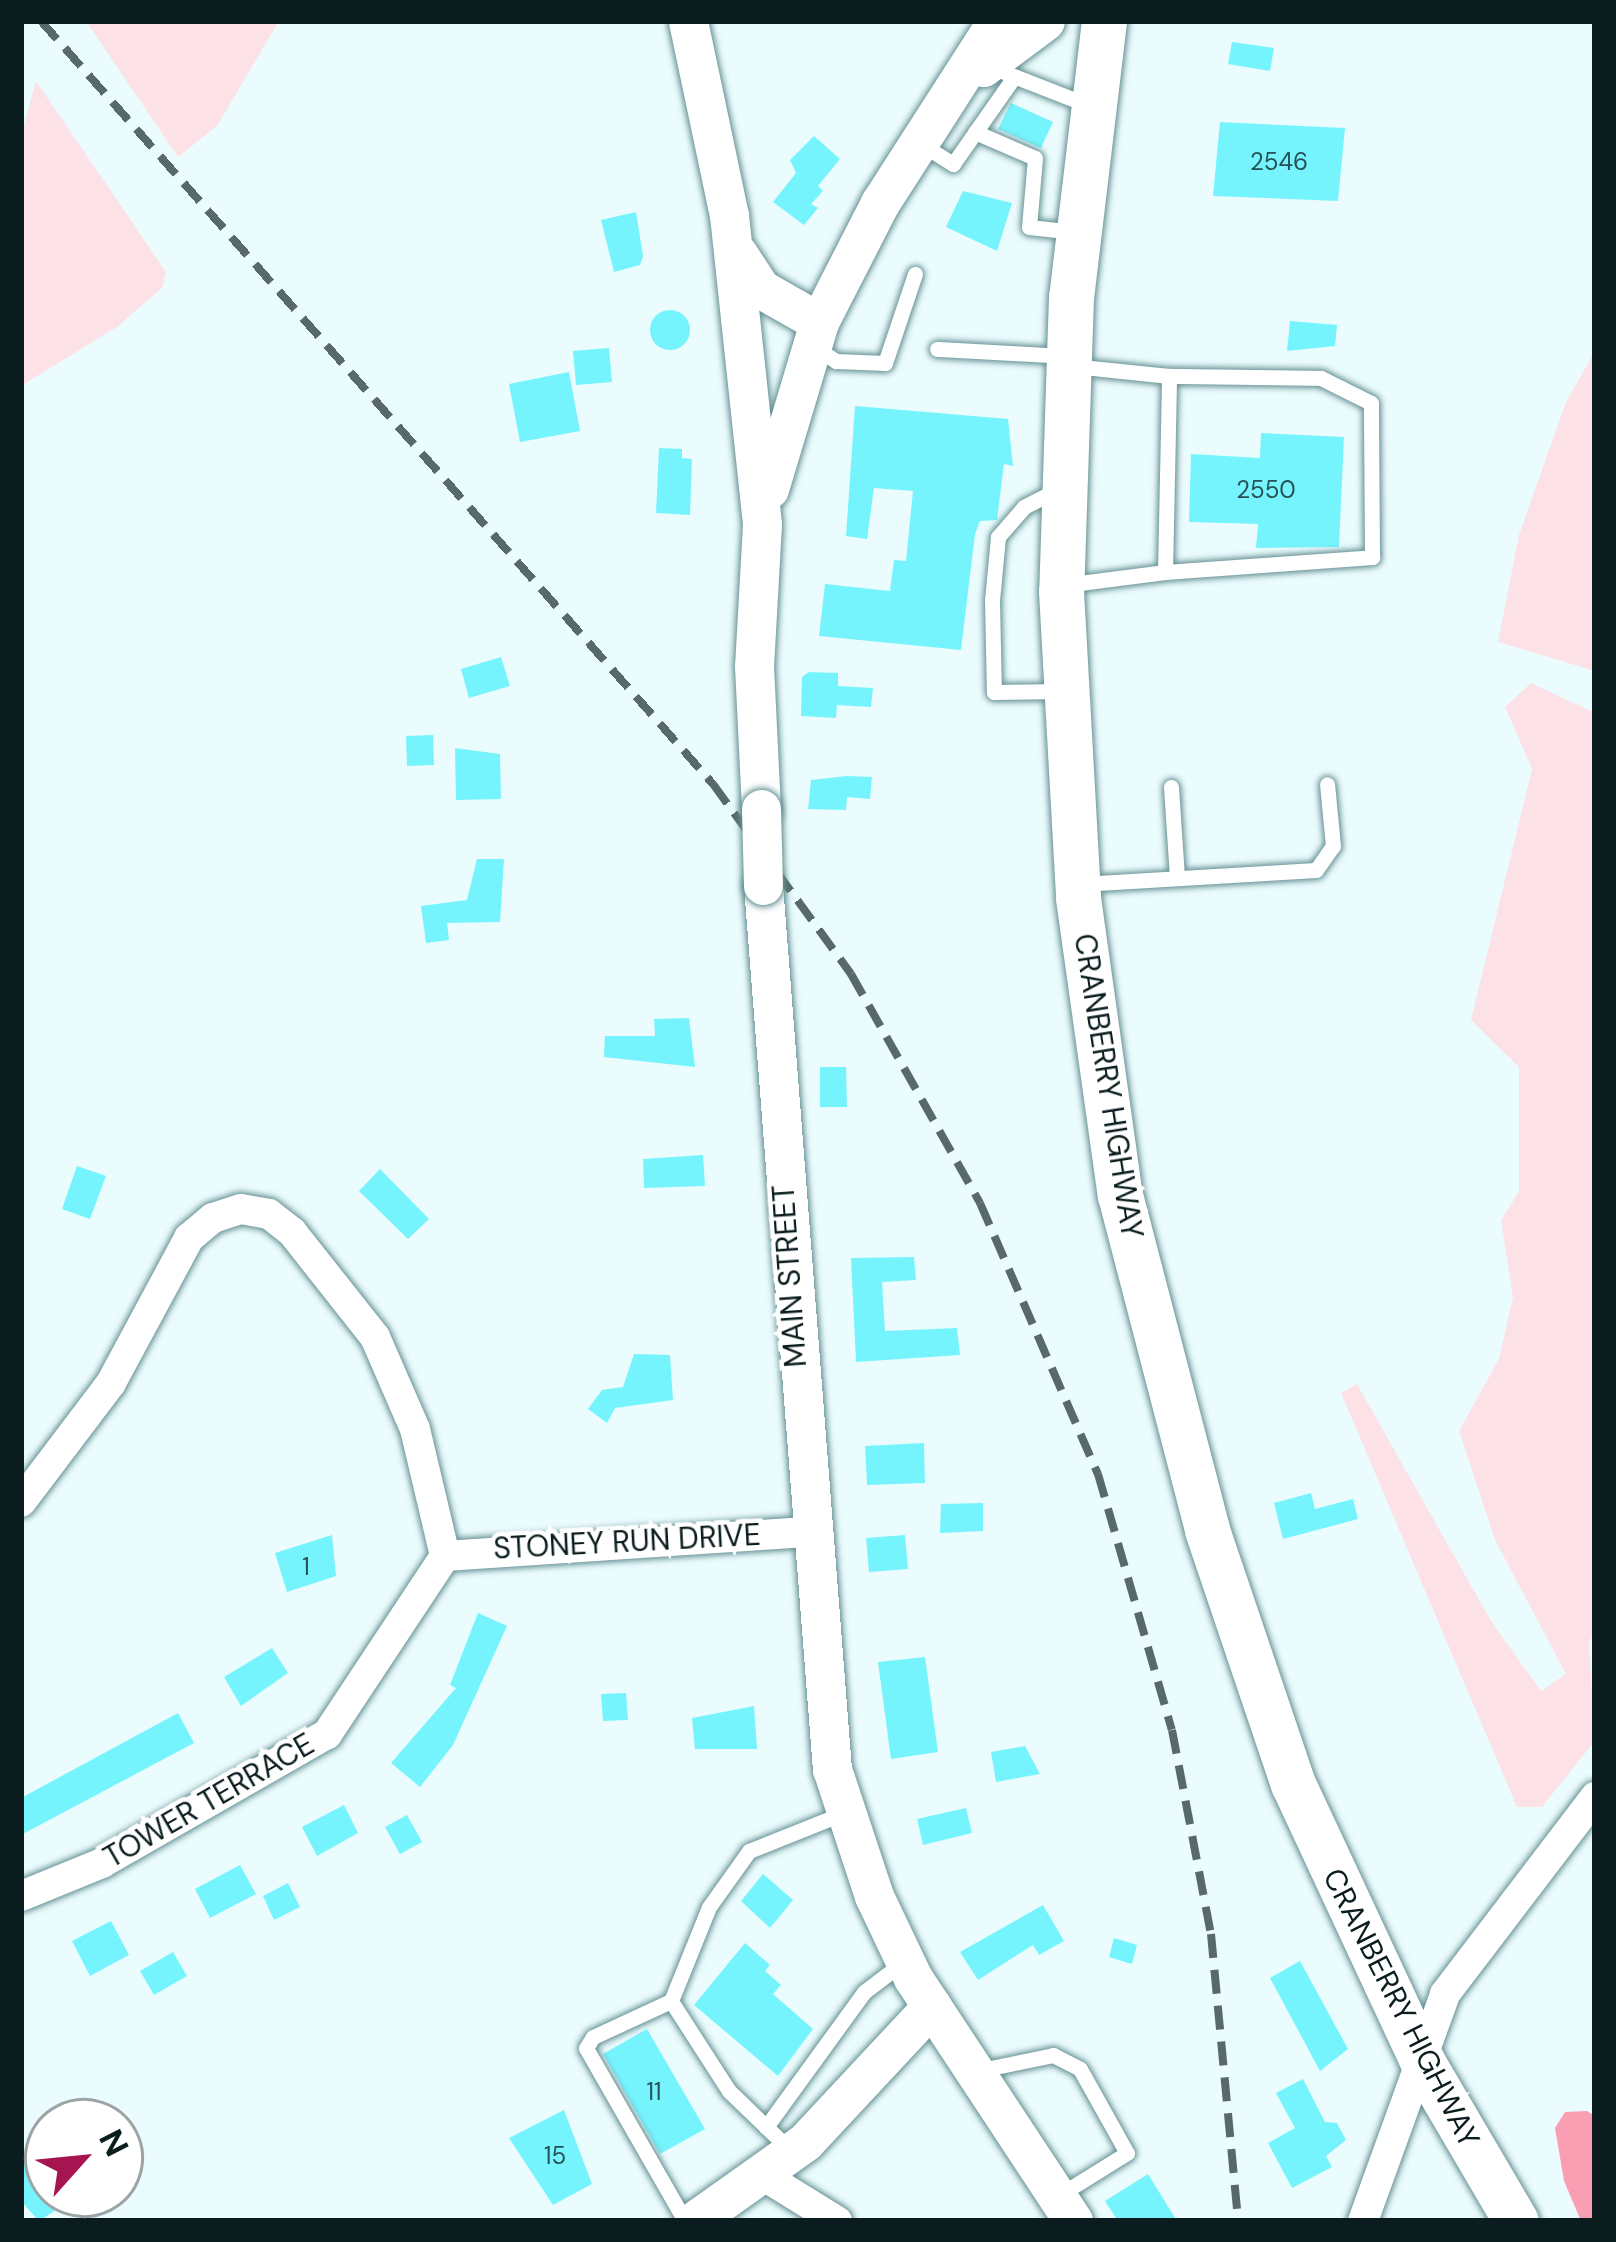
<!DOCTYPE html>
<style>
body{margin:0}
#map{position:relative;width:1616px;height:2242px;overflow:hidden;background:#ebfcfe;font-family:"DM Sans",sans-serif}
div>[style]{position:absolute}
[style*='--x']{left:calc(var(--x)*1px);top:calc(var(--y)*1px);width:calc(var(--w)*1px);rotate:calc(var(--a)*1deg)}
.green>*{inset:0;background:#fce2e7}
.water>*{inset:0;background:#fa9eb4}
.building>*{inset:0;background:#76f4fe}
.round{border-radius:50%}
.roads{filter:drop-shadow(0 0 3px #669194) drop-shadow(0 0 3px #669194)}
.lane>*{height:15px;margin:-7.5px;padding:0 7.5px;transform-origin:7.5px;border-radius:7.5px;background:#fff}
.street>*{height:30px;margin:-15px;padding:0 15px;transform-origin:15px;border-radius:15px;background:#fff}
.secondary>*{height:39px;margin:-19.5px;padding:0 19.5px;transform-origin:19.5px;border-radius:19.5px;background:#fff}
.primary>*{height:45px;margin:-22.5px;padding:0 22.5px;transform-origin:22.5px;border-radius:22.5px;background:#fff}
.rail>*{height:8px;margin-top:-4px;transform-origin:0;background:repeating-linear-gradient(90deg,#58696b 0 24px,transparent 0 36px)}
.bridges{filter:drop-shadow(0 0 3px #669194) drop-shadow(0 0 3px #669194)}
.secondary-bridge>*{height:39px;margin:-19.5px;padding:0 19.5px;transform-origin:19.5px;border-radius:19.5px;background:#fff}
span{translate:-50% -50%;white-space:nowrap;text-align:center;line-height:1.15;-webkit-text-stroke:9px #fff;paint-order:stroke}
.number-label{font-size:24px;color:#255255}
.number-label span{-webkit-text-stroke-width:0}
.street-label{font-size:30px;color:#0a1c1d}
.frame{position:absolute;inset:0;border:24px solid #0a1c1d;pointer-events:none}
.north{position:absolute;left:24px;top:2098px;width:120px;height:120px;box-sizing:border-box;background:#fff;border:3px solid #9da4a5;border-radius:50%;rotate:63deg;font-size:33px;font-weight:700;line-height:48px;text-align:center;color:#0a1c1d}
.north::after{content:'';display:block;margin:auto;width:42px;height:54px;background:#a71550;clip-path:polygon(50% 0,100% 100%,50% 72%,0 100%)}
</style>
<div id="map">
<div class="green">
<i style="clip-path:polygon(86px 21px,279px 21px,217px 126px,178px 157px)"></i>
<i style="clip-path:polygon(36px 81px,166px 272px,162px 288px,117px 327px,21px 386px,21px 136px)"></i>
<i style="clip-path:polygon(1595px 351px,1595px 671px,1498px 642px,1519px 535px,1566px 402px)"></i>
<i style="clip-path:polygon(1531px 683px,1595px 713px,1595px 1629px,1589px 1644px,1595px 1741px,1542px 1807px,1517px 1807px,1341px 1393px,1357px 1384px,1491px 1621px,1541px 1691px,1566px 1674px,1495px 1540px,1459px 1431px,1499px 1359px,1513px 1297px,1501px 1220px,1519px 1192px,1519px 1067px,1471px 1020px,1532px 769px,1505px 707px)"></i>
</div>
<div class="water">
<i style="clip-path:polygon(1587px 2111px,1595px 2116px,1595px 2221px,1581px 2221px,1564px 2181px,1555px 2128px,1565px 2112px)"></i>
</div>
<div class="building">
<i style="clip-path:polygon(1232px 42px,1274px 48px,1270px 71px,1228px 64px)"></i>
<i style="clip-path:polygon(1011px 103px,1053px 122px,1041px 148px,998px 129px)"></i>
<i style="clip-path:polygon(1220px 122px,1345px 128px,1338px 201px,1213px 196px)"></i>
<i style="clip-path:polygon(814px 136px,840px 159px,818px 186px,823px 191px,811px 204px,818px 208px,804px 225px,773px 202px,796px 173px,790px 160px)"></i>
<i style="clip-path:polygon(963px 191px,1012px 203px,997px 251px,946px 227px)"></i>
<i style="clip-path:polygon(636px 212px,643px 256px,640px 265px,614px 272px,601px 220px)"></i>
<i class="round" style="left:650px;top:310px;width:40px;height:40px"></i>
<i style="clip-path:polygon(1290px 321px,1337px 325px,1335px 346px,1287px 351px)"></i>
<i style="clip-path:polygon(609px 348px,612px 382px,576px 385px,573px 351px)"></i>
<i style="clip-path:polygon(569px 372px,580px 431px,520px 442px,509px 384px)"></i>
<i style="clip-path:polygon(855px 406px,1008px 419px,1013px 466px,1004px 464px,997px 520px,980px 521px,975px 534px,961px 650px,819px 636px,825px 584px,890px 591px,894px 560px,906px 561px,913px 491px,874px 488px,867px 539px,846px 536px)"></i>
<i style="clip-path:polygon(1261px 433px,1344px 437px,1339px 547px,1256px 548px,1258px 524px,1189px 522px,1191px 454px,1260px 458px)"></i>
<i style="clip-path:polygon(659px 448px,682px 449px,682px 458px,692px 459px,690px 515px,656px 513px)"></i>
<i style="clip-path:polygon(501px 657px,510px 686px,469px 698px,461px 669px)"></i>
<i style="clip-path:polygon(809px 672px,838px 673px,838px 686px,873px 688px,871px 707px,837px 705px,836px 718px,801px 716px,802px 677px)"></i>
<i style="clip-path:polygon(433px 735px,434px 765px,407px 766px,406px 736px)"></i>
<i style="clip-path:polygon(455px 748px,500px 754px,501px 799px,456px 800px)"></i>
<i style="clip-path:polygon(847px 776px,872px 777px,870px 799px,847px 797px,846px 810px,808px 809px,811px 780px)"></i>
<i style="clip-path:polygon(477px 859px,504px 859px,500px 922px,447px 923px,449px 940px,426px 943px,421px 906px,467px 900px)"></i>
<i style="clip-path:polygon(689px 1018px,695px 1067px,604px 1057px,605px 1036px,655px 1036px,654px 1019px)"></i>
<i style="clip-path:polygon(820px 1067px,846px 1067px,847px 1107px,820px 1107px)"></i>
<i style="clip-path:polygon(703px 1155px,705px 1186px,644px 1188px,643px 1159px)"></i>
<i style="clip-path:polygon(77px 1166px,106px 1176px,90px 1219px,62px 1209px)"></i>
<i style="clip-path:polygon(380px 1169px,429px 1219px,408px 1239px,359px 1191px)"></i>
<i style="clip-path:polygon(914px 1257px,916px 1280px,882px 1282px,885px 1331px,957px 1328px,960px 1355px,856px 1362px,851px 1258px)"></i>
<i style="clip-path:polygon(634px 1354px,670px 1355px,673px 1400px,615px 1408px,607px 1423px,588px 1409px,602px 1390px,623px 1387px)"></i>
<i style="clip-path:polygon(924px 1443px,925px 1483px,867px 1485px,865px 1446px)"></i>
<i style="clip-path:polygon(1311px 1493px,1315px 1509px,1353px 1499px,1358px 1519px,1283px 1539px,1274px 1503px)"></i>
<i style="clip-path:polygon(983px 1503px,983px 1531px,940px 1533px,941px 1504px)"></i>
<i style="clip-path:polygon(332px 1535px,336px 1576px,287px 1592px,275px 1553px)"></i>
<i style="clip-path:polygon(905px 1535px,908px 1569px,869px 1572px,866px 1538px)"></i>
<i style="clip-path:polygon(478px 1613px,507px 1626px,453px 1745px,420px 1787px,391px 1763px,456px 1688px,450px 1685px)"></i>
<i style="clip-path:polygon(272px 1648px,288px 1673px,241px 1706px,224px 1677px)"></i>
<i style="clip-path:polygon(925px 1657px,938px 1752px,891px 1759px,878px 1662px)"></i>
<i style="clip-path:polygon(626px 1693px,628px 1720px,603px 1721px,601px 1694px)"></i>
<i style="clip-path:polygon(754px 1706px,757px 1749px,695px 1749px,692px 1718px)"></i>
<i style="clip-path:polygon(178px 1713px,194px 1743px,21px 1835px,21px 1798px)"></i>
<i style="clip-path:polygon(1025px 1746px,1040px 1774px,996px 1782px,991px 1752px)"></i>
<i style="clip-path:polygon(344px 1805px,358px 1833px,317px 1856px,302px 1827px)"></i>
<i style="clip-path:polygon(966px 1808px,972px 1833px,923px 1845px,917px 1819px)"></i>
<i style="clip-path:polygon(407px 1815px,422px 1842px,400px 1854px,385px 1827px)"></i>
<i style="clip-path:polygon(240px 1865px,256px 1894px,210px 1918px,195px 1889px)"></i>
<i style="clip-path:polygon(763px 1874px,793px 1900px,770px 1928px,741px 1901px)"></i>
<i style="clip-path:polygon(288px 1883px,300px 1907px,274px 1920px,263px 1896px)"></i>
<i style="clip-path:polygon(1043px 1905px,1064px 1941px,1039px 1955px,1033px 1945px,978px 1980px,960px 1952px)"></i>
<i style="clip-path:polygon(111px 1921px,129px 1955px,90px 1976px,72px 1941px)"></i>
<i style="clip-path:polygon(1114px 1938px,1137px 1945px,1132px 1964px,1109px 1957px)"></i>
<i style="clip-path:polygon(745px 1943px,770px 1965px,765px 1971px,781px 1985px,773px 1994px,813px 2029px,778px 2076px,694px 2005px)"></i>
<i style="clip-path:polygon(173px 1952px,187px 1976px,154px 1995px,140px 1971px)"></i>
<i style="clip-path:polygon(1300px 1961px,1348px 2049px,1320px 2071px,1270px 1978px)"></i>
<i style="clip-path:polygon(647px 2029px,705px 2129px,660px 2154px,603px 2054px)"></i>
<i style="clip-path:polygon(1303px 2079px,1325px 2122px,1337px 2123px,1346px 2140px,1326px 2156px,1332px 2167px,1292px 2188px,1268px 2143px,1295px 2128px,1276px 2093px)"></i>
<i style="clip-path:polygon(564px 2110px,592px 2184px,553px 2205px,509px 2138px)"></i>
<i style="clip-path:polygon(21px 2149px,59px 2208px,39px 2221px,21px 2201px)"></i>
<i style="clip-path:polygon(1148px 2174px,1177px 2221px,1118px 2221px,1105px 2201px)"></i>
</div>
<div class="roads">
<div class="lane">
<i style="--x:1006;--y:73;--w:90;--a:21.4"></i>
<i style="--x:975;--y:132;--w:65;--a:23.4"></i>
<i style="--x:1035;--y:158;--w:69;--a:95"></i>
<i style="--x:1029;--y:227;--w:46;--a:6.2"></i>
<i style="--x:921;--y:144;--w:38;--a:32"></i>
<i style="--x:953;--y:164;--w:106;--a:-55"></i>
<i style="--x:812;--y:345;--w:29;--a:34"></i>
<i style="--x:836;--y:361;--w:49;--a:2.3"></i>
<i style="--x:885;--y:363;--w:94;--a:-71.4"></i>
<i style="--x:937;--y:349;--w:129;--a:3.1"></i>
<i style="--x:1057;--y:490;--w:37;--a:153"></i>
<i style="--x:1024;--y:507;--w:40;--a:131"></i>
<i style="--x:998;--y:537;--w:63;--a:95.4"></i>
<i style="--x:992;--y:600;--w:92;--a:88.8"></i>
<i style="--x:994;--y:692;--w:68;--a:-0.8"></i>
<i style="--x:1165;--y:572;--w:208;--a:-4.1"></i>
<i style="--x:1372;--y:557;--w:154;--a:-90.4"></i>
<i style="--x:1371;--y:403;--w:56;--a:-153.4"></i>
<i style="--x:1321;--y:378;--w:152;--a:-179.2"></i>
<i style="--x:1064;--y:585;--w:102;--a:-7.3"></i>
<i style="--x:1165;--y:572;--w:196;--a:-88.8"></i>
<i style="--x:1169;--y:376;--w:98;--a:-174.1"></i>
<i style="--x:1171;--y:787;--w:90;--a:86.2"></i>
<i style="--x:1081;--y:884;--w:235;--a:-3.4"></i>
<i style="--x:1316;--y:870;--w:29;--a:-55"></i>
<i style="--x:1333;--y:846;--w:62;--a:-95.5"></i>
<i style="--x:671;--y:2001;--w:101;--a:-68"></i>
<i style="--x:709;--y:1907;--w:69;--a:-54.5"></i>
<i style="--x:749;--y:1851;--w:102;--a:-21.8"></i>
<i style="--x:976;--y:2071;--w:79;--a:-11.7"></i>
<i style="--x:1053;--y:2055;--w:30;--a:27"></i>
<i style="--x:1080;--y:2069;--w:96;--a:60.8"></i>
<i style="--x:1127;--y:2153;--w:84;--a:148.2"></i>
<i style="--x:766;--y:2127;--w:167;--a:-54"></i>
<i style="--x:864;--y:1992;--w:48;--a:-37.3"></i>
<i style="--x:685;--y:2221;--w:199;--a:-119.8"></i>
<i style="--x:586;--y:2048;--w:13;--a:-58"></i>
<i style="--x:593;--y:2037;--w:86;--a:-24.8"></i>
<i style="--x:671;--y:2001;--w:107;--a:57.2"></i>
<i style="--x:729;--y:2091;--w:83;--a:44"></i>
</div>
<div class="street">
<i style="--x:21;--y:1502;--w:149;--a:-52.9"></i>
<i style="--x:111;--y:1383;--w:165;--a:-61.7"></i>
<i style="--x:189;--y:1238;--w:31;--a:-40"></i>
<i style="--x:213;--y:1218;--w:29;--a:-18"></i>
<i style="--x:241;--y:1209;--w:28;--a:10"></i>
<i style="--x:269;--y:1214;--w:29;--a:38"></i>
<i style="--x:292;--y:1232;--w:134;--a:51.7"></i>
<i style="--x:375;--y:1337;--w:100;--a:66.5"></i>
<i style="--x:415;--y:1429;--w:130;--a:76.7"></i>
<i style="--x:445;--y:1556;--w:214;--a:123.5"></i>
<i style="--x:327;--y:1734;--w:259;--a:150.2"></i>
<i style="--x:102;--y:1863;--w:87;--a:157.8"></i>
<i style="--x:445;--y:1556;--w:366;--a:-3.8"></i>
<i style="--x:764;--y:2176;--w:86;--a:31.7"></i>
<i style="--x:1363;--y:2221;--w:241;--a:-70.1"></i>
<i style="--x:1445;--y:1994;--w:248;--a:-52.7"></i>
</div>
<div class="secondary">
<i style="--x:688;--y:21;--w:198;--a:78.1"></i>
<i style="--x:729;--y:215;--w:311;--a:83.9"></i>
<i style="--x:762;--y:524;--w:142;--a:93.2"></i>
<i style="--x:754;--y:666;--w:143;--a:87.2"></i>
<i style="--x:983;--y:67;--w:77;--a:-36.6"></i>
<i style="--x:738;--y:254;--w:42;--a:56.7"></i>
<i style="--x:761;--y:289;--w:67;--a:29.6"></i>
<i style="--x:769;--y:489;--w:174;--a:-73.3"></i>
<i style="--x:819;--y:322;--w:134;--a:-62.9"></i>
<i style="--x:880;--y:203;--w:216;--a:-57.3"></i>
<i style="--x:763;--y:885;--w:887;--a:85.54"></i>
<i style="--x:832;--y:1769;--w:134;--a:71.7"></i>
<i style="--x:874;--y:1896;--w:91;--a:64.6"></i>
<i style="--x:913;--y:1978;--w:291;--a:56.6"></i>
<i style="--x:694;--y:2221;--w:136;--a:-35.4"></i>
<i style="--x:805;--y:2142;--w:186;--a:-47"></i>
</div>
<div class="primary">
<i style="--x:1104;--y:21;--w:277;--a:96.8"></i>
<i style="--x:1071;--y:296;--w:295;--a:91.9"></i>
<i style="--x:1061;--y:591;--w:307;--a:86.8"></i>
<i style="--x:1078;--y:898;--w:300;--a:82"></i>
<i style="--x:1120;--y:1195;--w:346;--a:75.4"></i>
<i style="--x:1207;--y:1530;--w:268;--a:71.3"></i>
<i style="--x:1293;--y:1784;--w:306;--a:65"></i>
<i style="--x:1422;--y:2061;--w:186;--a:59.6"></i>
</div>
</div>
<div class="rail">
<i style="--x:41;--y:21;--w:1017;--a:48.63"></i>
<i style="--x:713;--y:784;--w:235;--a:54"></i>
<i style="--x:851;--y:974;--w:263;--a:60.6"></i>
<i style="--x:980;--y:1203;--w:296;--a:66.5"></i>
<i style="--x:1098;--y:1474;--w:266;--a:73.9"></i>
<i style="--x:1172;--y:1730;--w:208;--a:79.2"></i>
<i style="--x:1211;--y:1934;--w:288;--a:84.6"></i>
</div>
<div class="bridges">
<div class="secondary-bridge">
<i style="--x:761;--y:809;--w:76;--a:88.5"></i>
</div>
</div>
<div class="number-label">
<span style="left:1279px;top:162px">2546</span>
<span style="left:1266px;top:490px">2550</span>
<span style="left:306px;top:1567px">1</span>
<span style="left:654px;top:2092px">11</span>
<span style="left:555px;top:2156px">15</span>
</div>
<div class="street-label">
<span style="left:1108px;top:1086px;rotate:81deg">CRANBERRY HIGHWAY</span>
<span style="left:790px;top:1276px;rotate:-94deg">MAIN STREET</span>
<span style="left:627px;top:1542px;rotate:-3deg">STONEY RUN DRIVE</span>
<span style="left:209px;top:1801px;rotate:-30deg">TOWER TERRACE</span>
<span style="left:1401px;top:2008px;rotate:63deg">CRANBERRY HIGHWAY</span>
</div>
<div class="frame"></div>
<div class="north">N</div>
</div>
